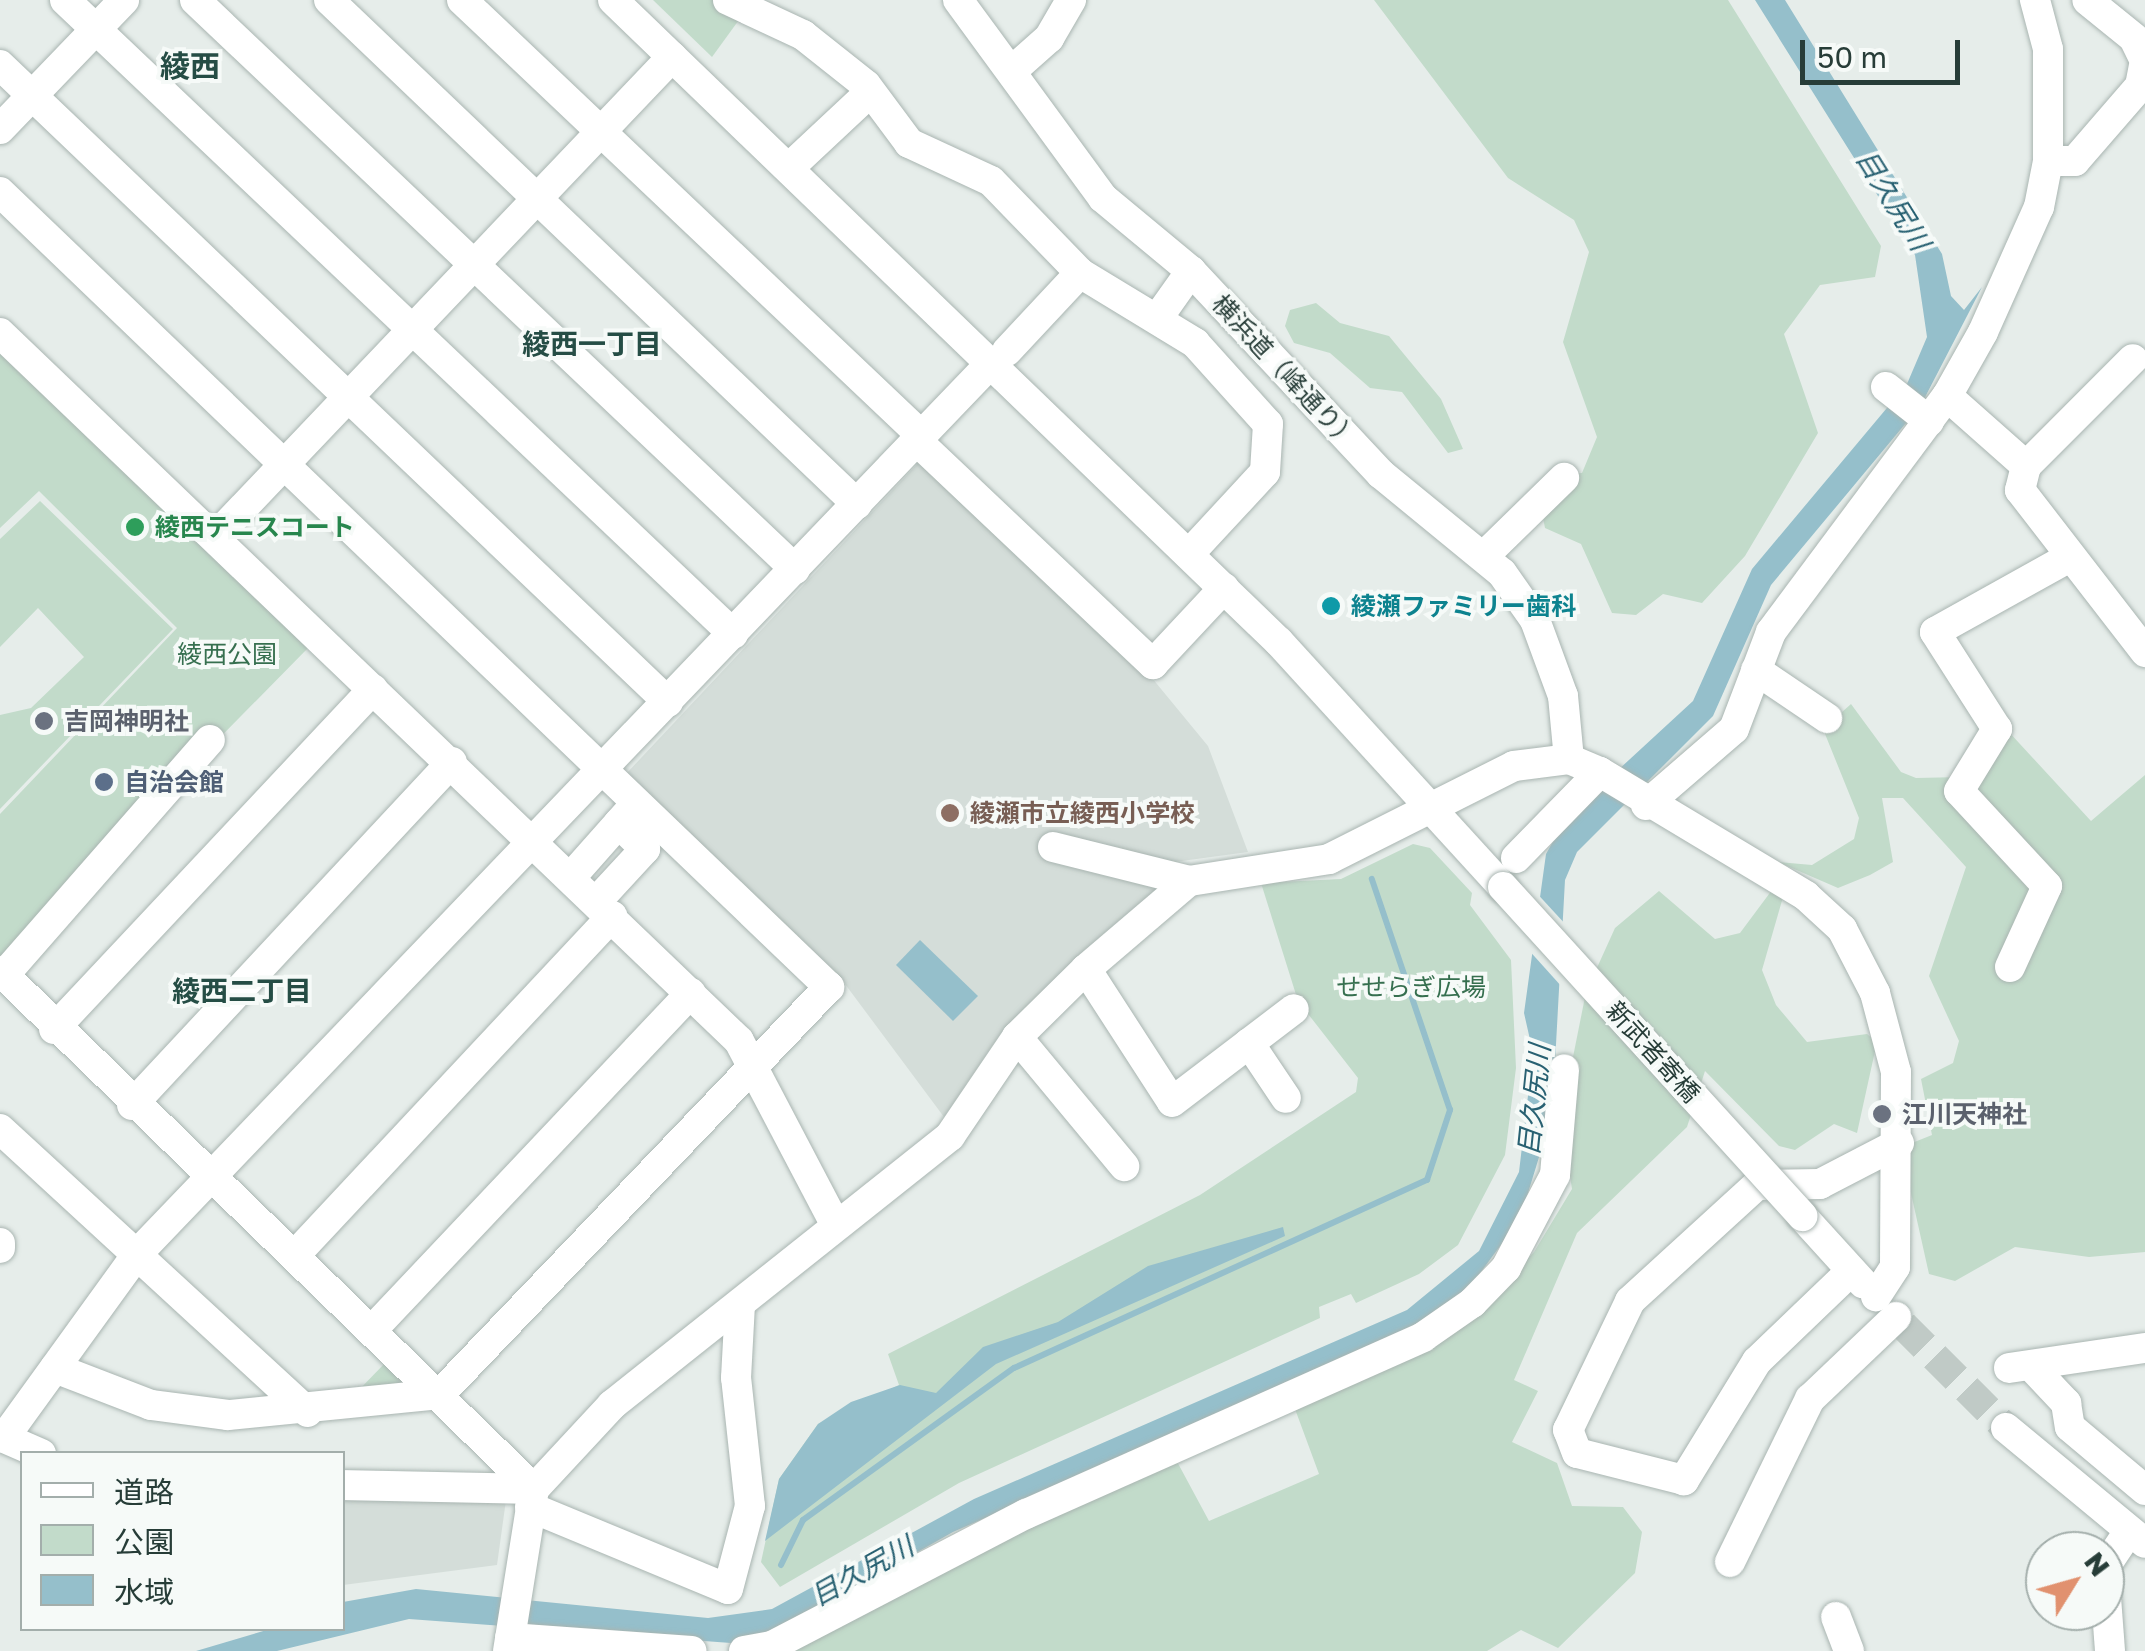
<!DOCTYPE html>
<meta charset="utf-8">
<style>
body{margin:0}
#map{position:relative;width:2145px;height:1651px;overflow:hidden;background:#e6edea;font-family:"Golos Text","Noto Sans JP",sans-serif}
div>[style]{position:absolute}
[style*='--x']{left:calc(var(--x)*1px);top:calc(var(--y)*1px);width:calc(var(--w)*1px);rotate:calc(var(--a)*1deg)}
.built>*{inset:0;background:#d4ddd9}
.green>*{inset:0;background:#c2dbca}
.water>*{inset:0;background:#95bfcb}
.pier>*{inset:0;background:#e6edea}
.stream>*{height:6px;margin:-3px;padding:0 3px;transform-origin:3px;border-radius:3px;background:#95bfcb}
.minor-tunnel>*{height:30px;margin-top:-15px;transform-origin:0;background:repeating-linear-gradient(90deg,#c0cac6 0 30px,transparent 0 45px)}
.roads{filter:drop-shadow(0 0 2px #a9b5b1) drop-shadow(0 0 2px #a9b5b1)}
.minor>*{height:30px;margin:-15px;padding:0 15px;transform-origin:15px;border-radius:15px;background:#fff}
.bridges{filter:drop-shadow(0 0 2px #a9b5b1) drop-shadow(0 0 2px #a9b5b1)}
.minor-bridge>*{height:30px;margin:-15px;padding:0 15px;transform-origin:15px;border-radius:15px;background:#fff}
.dots>*{width:28px;height:28px;translate:-50% -50%;box-sizing:border-box;border:5px solid #f6faf8;border-radius:50%}
span{translate:-50% -50%;white-space:nowrap;text-align:center;line-height:1.15;-webkit-text-stroke:8px #f6faf8;paint-order:stroke}
.street-label{font-size:25px;color:#273d38}
.leisure-label{font-size:25px;color:#27864d;font-weight:700}
.left{translate:0 -50%;text-align:left}
.culture-label{font-size:25px;color:#0d838f;font-weight:700}
.park-label{font-size:25px;color:#366f4f}
.worship-label{font-size:25px;color:#5b616d;font-weight:700}
.service-label{font-size:25px;color:#4e5e75;font-weight:700}
.education-label{font-size:25px;color:#785e54;font-weight:700}
.water-label{font-size:28px;color:#286172;font-style:italic}
.neighbourhood-label{font-size:28px;color:#254d45;font-weight:700}
.quarter-label{font-size:30px;color:#254d45;font-weight:700}
.legend{position:absolute;left:20px;top:1451px;width:325px;height:180px;box-sizing:border-box;background:#f6faf8;border:2px solid #a3aeab;margin:0;padding:12px 18px;list-style:none;font-size:30px;color:#273d38}
.legend li{display:flex;align-items:center;gap:20px;height:50px}
.legend b{width:50px;border:2px solid #a3aeab}
.north{position:absolute;left:2025px;top:1531px;width:100px;height:100px;box-sizing:border-box;background:#f6faf8;border:2px solid #a3aeab;border-radius:50%;rotate:53deg;font-size:28px;font-weight:700;line-height:40px;text-align:center;color:#273d38}
.north::after{content:'';display:block;margin:auto;width:35px;height:45px;background:#e1916f;clip-path:polygon(50% 0,100% 100%,50% 72%,0 100%)}
.scale{position:absolute;left:1800px;top:40px;width:160px;height:45px;box-sizing:border-box;border:5px solid #273d38;border-top:0;padding-left:12px;font-size:30px;line-height:35px;white-space:nowrap;color:#273d38;-webkit-text-stroke:8px #f6faf8;paint-order:stroke}
</style>
<div id="map">
<div class="built">
<i style="clip-path:polygon(922px 459px,1152px 678px,1208px 746px,1248px 852px,1167px 863px,1164px 887px,1005px 1027px,944px 1117px,845px 984px,625px 775px)"></i>
<i style="clip-path:polygon(343px 1496px,506px 1500px,497px 1565px,343px 1585px)"></i>
</div>
<div class="green">
<i style="clip-path:polygon(653px 0,714px 0,744px 13px,712px 57px)"></i>
<i style="clip-path:polygon(1374px 0,1728px 0,1881px 246px,1875px 277px,1820px 285px,1784px 334px,1818px 433px,1745px 556px,1702px 603px,1663px 594px,1636px 615px,1612px 613px,1581px 544px,1545px 528px,1542px 513px,1561px 474px,1582px 473px,1597px 437px,1563px 342px,1589px 252px,1574px 220px,1508px 178px)"></i>
<i style="clip-path:polygon(1316px 303px,1340px 323px,1389px 336px,1441px 399px,1463px 449px,1448px 453px,1402px 392px,1370px 388px,1330px 353px,1294px 343px,1285px 326px,1290px 310px)"></i>
<i style="clip-path:polygon(0 354px,308px 648px,0 961px,0 814px,177px 628px,39px 491px,0 528px)"></i>
<i style="clip-path:polygon(40px 501px,173px 629px,0 809px,0 715px,31px 708px,84px 657px,38px 608px,0 647px,0 539px)"></i>
<i style="clip-path:polygon(1851px 704px,1901px 772px,1916px 778px,1962px 777px,2008px 731px,2091px 821px,2145px 775px,2145px 1252px,2089px 1257px,2015px 1247px,1955px 1281px,1929px 1274px,1904px 1162px,1912px 1143px,1932px 1135px,1921px 1079px,1953px 1063px,1959px 1041px,1929px 976px,1966px 867px,1903px 798px,1882px 798px,1893px 862px,1870px 875px,1838px 888px,1778px 862px,1812px 865px,1854px 839px,1859px 818px,1823px 729px)"></i>
<i style="clip-path:polygon(1413px 844px,1430px 848px,1472px 893px,1470px 905px,1511px 960px,1516px 1068px,1505px 1155px,1458px 1245px,1419px 1274px,1356px 1303px,1351px 1294px,1319px 1307px,1320px 1318px,959px 1483px,780px 1587px,761px 1562px,779px 1479px,818px 1424px,899px 1385px,888px 1354px,1200px 1195px,1356px 1092px,1358px 1078px,1298px 1001px,1261px 883px,1341px 879px)"></i>
<i style="clip-path:polygon(1772px 890px,1783px 897px,1762px 970px,1776px 1005px,1807px 1042px,1867px 1034px,1877px 1042px,1857px 1133px,1834px 1124px,1795px 1150px,1779px 1146px,1705px 1071px,1687px 1127px,1577px 1233px,1514px 1380px,1538px 1391px,1512px 1442px,1557px 1463px,1572px 1506px,1623px 1507px,1642px 1532px,1635px 1573px,1558px 1648px,1521px 1630px,1487px 1651px,786px 1651px,1174px 1456px,1209px 1521px,1319px 1474px,1295px 1409px,1460px 1327px,1534px 1252px,1572px 1189px,1561px 1117px,1586px 992px,1615px 928px,1659px 891px,1715px 939px,1740px 933px)"></i>
<i style="clip-path:polygon(388px 1360px,407px 1389px,351px 1398px)"></i>
</div>
<div class="water">
<i style="clip-path:polygon(1755px 0,1785px 0,1942px 254px,1951px 296px,1964px 310px,1982px 287px,1921px 405px,1771px 585px,1713px 716px,1577px 852px,1565px 880px,1554px 1081px,1540px 1154px,1520px 1219px,1464px 1295px,1417px 1329px,953px 1532px,769px 1636px,731px 1643px,409px 1619px,277px 1651px,196px 1651px,270px 1629px,342px 1628px,343px 1602px,416px 1589px,708px 1618px,772px 1609px,974px 1499px,1407px 1310px,1479px 1251px,1519px 1172px,1533px 1053px,1524px 1013px,1546px 854px,1566px 818px,1693px 701px,1752px 569px,1907px 384px,1927px 337px,1915px 255px)"></i>
<i style="clip-path:polygon(920px 940px,978px 996px,953px 1021px,896px 965px)"></i>
<i style="clip-path:polygon(1283px 1227px,1285px 1236px,996px 1364px,765px 1541px,779px 1479px,818px 1424px,851px 1402px,900px 1385px,936px 1393px,983px 1347px,1058px 1322px,1148px 1266px)"></i>
</div>
<div class="pier">
<i style="clip-path:polygon(1532px 888px,1567px 926px,1562px 987px,1526px 947px)"></i>
</div>
<div class="stream">
<i style="--x:781;--y:1565;--w:50;--a:-63.9"></i>
<i style="--x:803;--y:1520;--w:260;--a:-35.8"></i>
<i style="--x:1014;--y:1368;--w:454;--a:-24.5"></i>
<i style="--x:1427;--y:1180;--w:74;--a:-71.8"></i>
<i style="--x:1450;--y:1110;--w:244;--a:-108.7"></i>
</div>
<div class="minor-tunnel">
<i style="--x:1903;--y:1325;--w:146;--a:45"></i>
</div>
<div class="roads">
<div class="minor">
<i style="--x:65;--y:0;--w:921;--a:43.5"></i>
<i style="--x:195;--y:0;--w:827;--a:43.48"></i>
<i style="--x:329;--y:0;--w:730;--a:43.67"></i>
<i style="--x:462;--y:0;--w:634;--a:43.47"></i>
<i style="--x:613;--y:0;--w:925;--a:43.95"></i>
<i style="--x:1279;--y:642;--w:332;--a:47.6"></i>
<i style="--x:728;--y:0;--w:83;--a:25"></i>
<i style="--x:803;--y:35;--w:80;--a:38.4"></i>
<i style="--x:866;--y:85;--w:72;--a:53.4"></i>
<i style="--x:909;--y:143;--w:90;--a:24.9"></i>
<i style="--x:991;--y:181;--w:128;--a:45.9"></i>
<i style="--x:1080;--y:273;--w:135;--a:31.3"></i>
<i style="--x:1195;--y:343;--w:109;--a:48"></i>
<i style="--x:1268;--y:424;--w:48;--a:93.6"></i>
<i style="--x:1265;--y:472;--w:112;--a:132.8"></i>
<i style="--x:958;--y:0;--w:245;--a:53.8"></i>
<i style="--x:1103;--y:198;--w:114;--a:39.7"></i>
<i style="--x:1191;--y:271;--w:278;--a:46.9"></i>
<i style="--x:1381;--y:474;--w:156;--a:39.3"></i>
<i style="--x:1502;--y:573;--w:57;--a:54.9"></i>
<i style="--x:1535;--y:620;--w:81;--a:69.8"></i>
<i style="--x:1563;--y:696;--w:63;--a:84.6"></i>
<i style="--x:0;--y:65;--w:923;--a:43.64"></i>
<i style="--x:1014;--y:69;--w:47;--a:-41.5"></i>
<i style="--x:1049;--y:38;--w:44;--a:-59.9"></i>
<i style="--x:0;--y:129;--w:179;--a:-46.1"></i>
<i style="--x:2048;--y:161;--w:27;--a:0"></i>
<i style="--x:2075;--y:161;--w:99;--a:-49.1"></i>
<i style="--x:2140;--y:86;--w:25;--a:-79"></i>
<i style="--x:2145;--y:61;--w:25;--a:-116"></i>
<i style="--x:2134;--y:38;--w:60;--a:-141"></i>
<i style="--x:789;--y:168;--w:108;--a:-43.1"></i>
<i style="--x:0;--y:192;--w:1149;--a:43.8"></i>
<i style="--x:829;--y:987;--w:563;--a:133.7"></i>
<i style="--x:440;--y:1394;--w:213;--a:174.3"></i>
<i style="--x:228;--y:1415;--w:78;--a:-172.6"></i>
<i style="--x:151;--y:1405;--w:103;--a:-158.9"></i>
<i style="--x:1157;--y:319;--w:59;--a:-54.7"></i>
<i style="--x:0;--y:333;--w:1023;--a:43.77"></i>
<i style="--x:739;--y:1041;--w:204;--a:62.3"></i>
<i style="--x:1007;--y:351;--w:107;--a:-46.9"></i>
<i style="--x:1886;--y:387;--w:55;--a:38.3"></i>
<i style="--x:1947;--y:396;--w:106;--a:41.5"></i>
<i style="--x:2026;--y:466;--w:25;--a:104"></i>
<i style="--x:2020;--y:490;--w:205;--a:52.3"></i>
<i style="--x:917;--y:441;--w:325;--a:43.4"></i>
<i style="--x:1153;--y:664;--w:104;--a:-46.9"></i>
<i style="--x:2026;--y:466;--w:151;--a:-45"></i>
<i style="--x:215;--y:537;--w:663;--a:-46.41"></i>
<i style="--x:1484;--y:556;--w:112;--a:-44.3"></i>
<i style="--x:1756;--y:670;--w:86;--a:34.1"></i>
<i style="--x:1646;--y:805;--w:116;--a:-40.8"></i>
<i style="--x:1734;--y:729;--w:104;--a:-69.1"></i>
<i style="--x:1771;--y:632;--w:294;--a:-53.3"></i>
<i style="--x:1947;--y:396;--w:73;--a:-60.6"></i>
<i style="--x:1983;--y:332;--w:137;--a:-65.9"></i>
<i style="--x:2039;--y:207;--w:47;--a:-78.9"></i>
<i style="--x:2048;--y:161;--w:112;--a:-90"></i>
<i style="--x:2048;--y:49;--w:51;--a:-104.9"></i>
<i style="--x:1053;--y:847;--w:140;--a:14"></i>
<i style="--x:1516;--y:858;--w:120;--a:-45.7"></i>
<i style="--x:571;--y:877;--w:92;--a:-48.5"></i>
<i style="--x:597;--y:901;--w:71;--a:-47.3"></i>
<i style="--x:645;--y:849;--w:37;--a:-136"></i>
<i style="--x:2010;--y:967;--w:89;--a:-65.4"></i>
<i style="--x:2047;--y:886;--w:129;--a:-132.8"></i>
<i style="--x:1959;--y:791;--w:73;--a:-58.5"></i>
<i style="--x:1997;--y:729;--w:115;--a:-122.6"></i>
<i style="--x:1935;--y:632;--w:152;--a:-29.1"></i>
<i style="--x:1086;--y:969;--w:158;--a:57.1"></i>
<i style="--x:1172;--y:1102;--w:153;--a:-37.3"></i>
<i style="--x:0;--y:971;--w:744;--a:44.13"></i>
<i style="--x:5;--y:974;--w:311;--a:-48.8"></i>
<i style="--x:54;--y:1029;--w:466;--a:-46.8"></i>
<i style="--x:1017;--y:1037;--w:168;--a:50.3"></i>
<i style="--x:1249;--y:1043;--w:66;--a:56.1"></i>
<i style="--x:132;--y:1105;--w:469;--a:-47"></i>
<i style="--x:0;--y:1129;--w:418;--a:42.6"></i>
<i style="--x:1802;--y:1216;--w:91;--a:47.7"></i>
<i style="--x:0;--y:1243;--w:5;--a:90"></i>
<i style="--x:296;--y:1254;--w:463;--a:-46.9"></i>
<i style="--x:1851;--y:1271;--w:130;--a:136.2"></i>
<i style="--x:1757;--y:1361;--w:140;--a:121.5"></i>
<i style="--x:1684;--y:1480;--w:110;--a:-165.8"></i>
<i style="--x:1577;--y:1453;--w:25;--a:-111"></i>
<i style="--x:1568;--y:1430;--w:143;--a:-64.3"></i>
<i style="--x:1630;--y:1301;--w:172;--a:-42.4"></i>
<i style="--x:1757;--y:1185;--w:63;--a:-0.9"></i>
<i style="--x:1820;--y:1184;--w:89;--a:-27.4"></i>
<i style="--x:374;--y:1328;--w:461;--a:-46.6"></i>
<i style="--x:2032;--y:1367;--w:50;--a:46.6"></i>
<i style="--x:2066;--y:1403;--w:24;--a:81"></i>
<i style="--x:2070;--y:1427;--w:98;--a:40"></i>
<i style="--x:2009;--y:1368;--w:137;--a:-8.4"></i>
<i style="--x:2006;--y:1428;--w:180;--a:39.6"></i>
<i style="--x:0;--y:1436;--w:45;--a:23.7"></i>
<i style="--x:4;--y:1438;--w:228;--a:-54.1"></i>
<i style="--x:138;--y:1253;--w:1233;--a:-46.22"></i>
<i style="--x:342;--y:1485;--w:192;--a:1.2"></i>
<i style="--x:530;--y:1507;--w:214;--a:22.5"></i>
<i style="--x:728;--y:1589;--w:86;--a:-75.2"></i>
<i style="--x:750;--y:1506;--w:129;--a:-96.2"></i>
<i style="--x:736;--y:1378;--w:74;--a:-86.9"></i>
<i style="--x:1730;--y:1562;--w:182;--a:-63.9"></i>
<i style="--x:1810;--y:1399;--w:119;--a:-43.6"></i>
<i style="--x:2105;--y:1567;--w:43;--a:-56.3"></i>
<i style="--x:2105;--y:1584;--w:67;--a:85.7"></i>
<i style="--x:1836;--y:1617;--w:36;--a:69"></i>
<i style="--x:510;--y:1638;--w:182;--a:4.1"></i>
<i style="--x:508;--y:1651;--w:164;--a:-80.9"></i>
<i style="--x:534;--y:1489;--w:115;--a:-47.1"></i>
<i style="--x:612;--y:1405;--w:432;--a:-38.5"></i>
<i style="--x:950;--y:1136;--w:120;--a:-55.9"></i>
<i style="--x:1017;--y:1037;--w:97;--a:-44.6"></i>
<i style="--x:1086;--y:969;--w:135;--a:-40.5"></i>
<i style="--x:1189;--y:881;--w:142;--a:-8.9"></i>
<i style="--x:1329;--y:859;--w:207;--a:-26.7"></i>
<i style="--x:1514;--y:766;--w:55;--a:-7.3"></i>
<i style="--x:1569;--y:759;--w:34;--a:23"></i>
<i style="--x:1600;--y:772;--w:240;--a:31"></i>
<i style="--x:1806;--y:896;--w:49;--a:42.5"></i>
<i style="--x:1842;--y:929;--w:72;--a:62.7"></i>
<i style="--x:1875;--y:993;--w:82;--a:75.1"></i>
<i style="--x:1896;--y:1072;--w:195;--a:90.3"></i>
<i style="--x:1895;--y:1267;--w:35;--a:123"></i>
<i style="--x:744;--y:1651;--w:28;--a:-10"></i>
<i style="--x:772;--y:1646;--w:286;--a:-27.5"></i>
<i style="--x:1026;--y:1514;--w:435;--a:-24"></i>
<i style="--x:1423;--y:1337;--w:60;--a:-34.8"></i>
<i style="--x:1472;--y:1303;--w:49;--a:-45.8"></i>
<i style="--x:1506;--y:1268;--w:105;--a:-62.2"></i>
<i style="--x:1555;--y:1175;--w:106;--a:-85.1"></i>
</div>
</div>
<div class="bridges">
<div class="minor-bridge">
<i style="--x:1503;--y:887;--w:445;--a:47.7"></i>
</div>
</div>
<div class="dots">
<i style="left:135px;top:527px;background:#2e9e5b"></i>
<i style="left:1331px;top:606px;background:#0f9aa8"></i>
<i style="left:44px;top:721px;background:#6b7280"></i>
<i style="left:104px;top:782px;background:#5c6f8a"></i>
<i style="left:950px;top:813px;background:#8d6e63"></i>
<i style="left:1882px;top:1114px;background:#6b7280"></i>
</div>
<div class="street-label">
<span style="left:1285px;top:372px;rotate:47deg">横浜道（峰通り）</span>
<span style="left:1653px;top:1052px;rotate:48deg">新武者寄橋</span>
</div>
<div class="leisure-label">
<span class="left" style="left:155px;top:527px">綾西テニスコート</span>
</div>
<div class="culture-label">
<span class="left" style="left:1351px;top:606px">綾瀬ファミリー歯科</span>
</div>
<div class="park-label">
<span style="left:227px;top:654px">綾西公園</span>
<span style="left:1411px;top:987px">せせらぎ広場</span>
</div>
<div class="worship-label">
<span class="left" style="left:64px;top:721px">吉岡神明社</span>
<span class="left" style="left:1902px;top:1114px">江川天神社</span>
</div>
<div class="service-label">
<span class="left" style="left:124px;top:782px">自治会館</span>
</div>
<div class="education-label">
<span class="left" style="left:970px;top:813px">綾瀬市立綾西小学校</span>
</div>
<div class="water-label">
<span style="left:1893px;top:200px;rotate:58deg">目久尻川</span>
<span style="left:1534px;top:1100px;rotate:-84deg">目久尻川</span>
<span style="left:862px;top:1571px;rotate:-29deg">目久尻川</span>
</div>
<div class="neighbourhood-label">
<span style="left:592px;top:344px">綾西一丁目</span>
<span style="left:242px;top:991px">綾西二丁目</span>
</div>
<div class="quarter-label">
<span style="left:190px;top:66px">綾西</span>
</div>
<ul class="legend">
<li><b style="height:12px;background:#fff"></b>道路</li>
<li><b style="height:28px;background:#c2dbca"></b>公園</li>
<li><b style="height:28px;background:#95bfcb"></b>水域</li>
</ul>
<div class="north">N</div>
<div class="scale">50 m</div>
</div>
